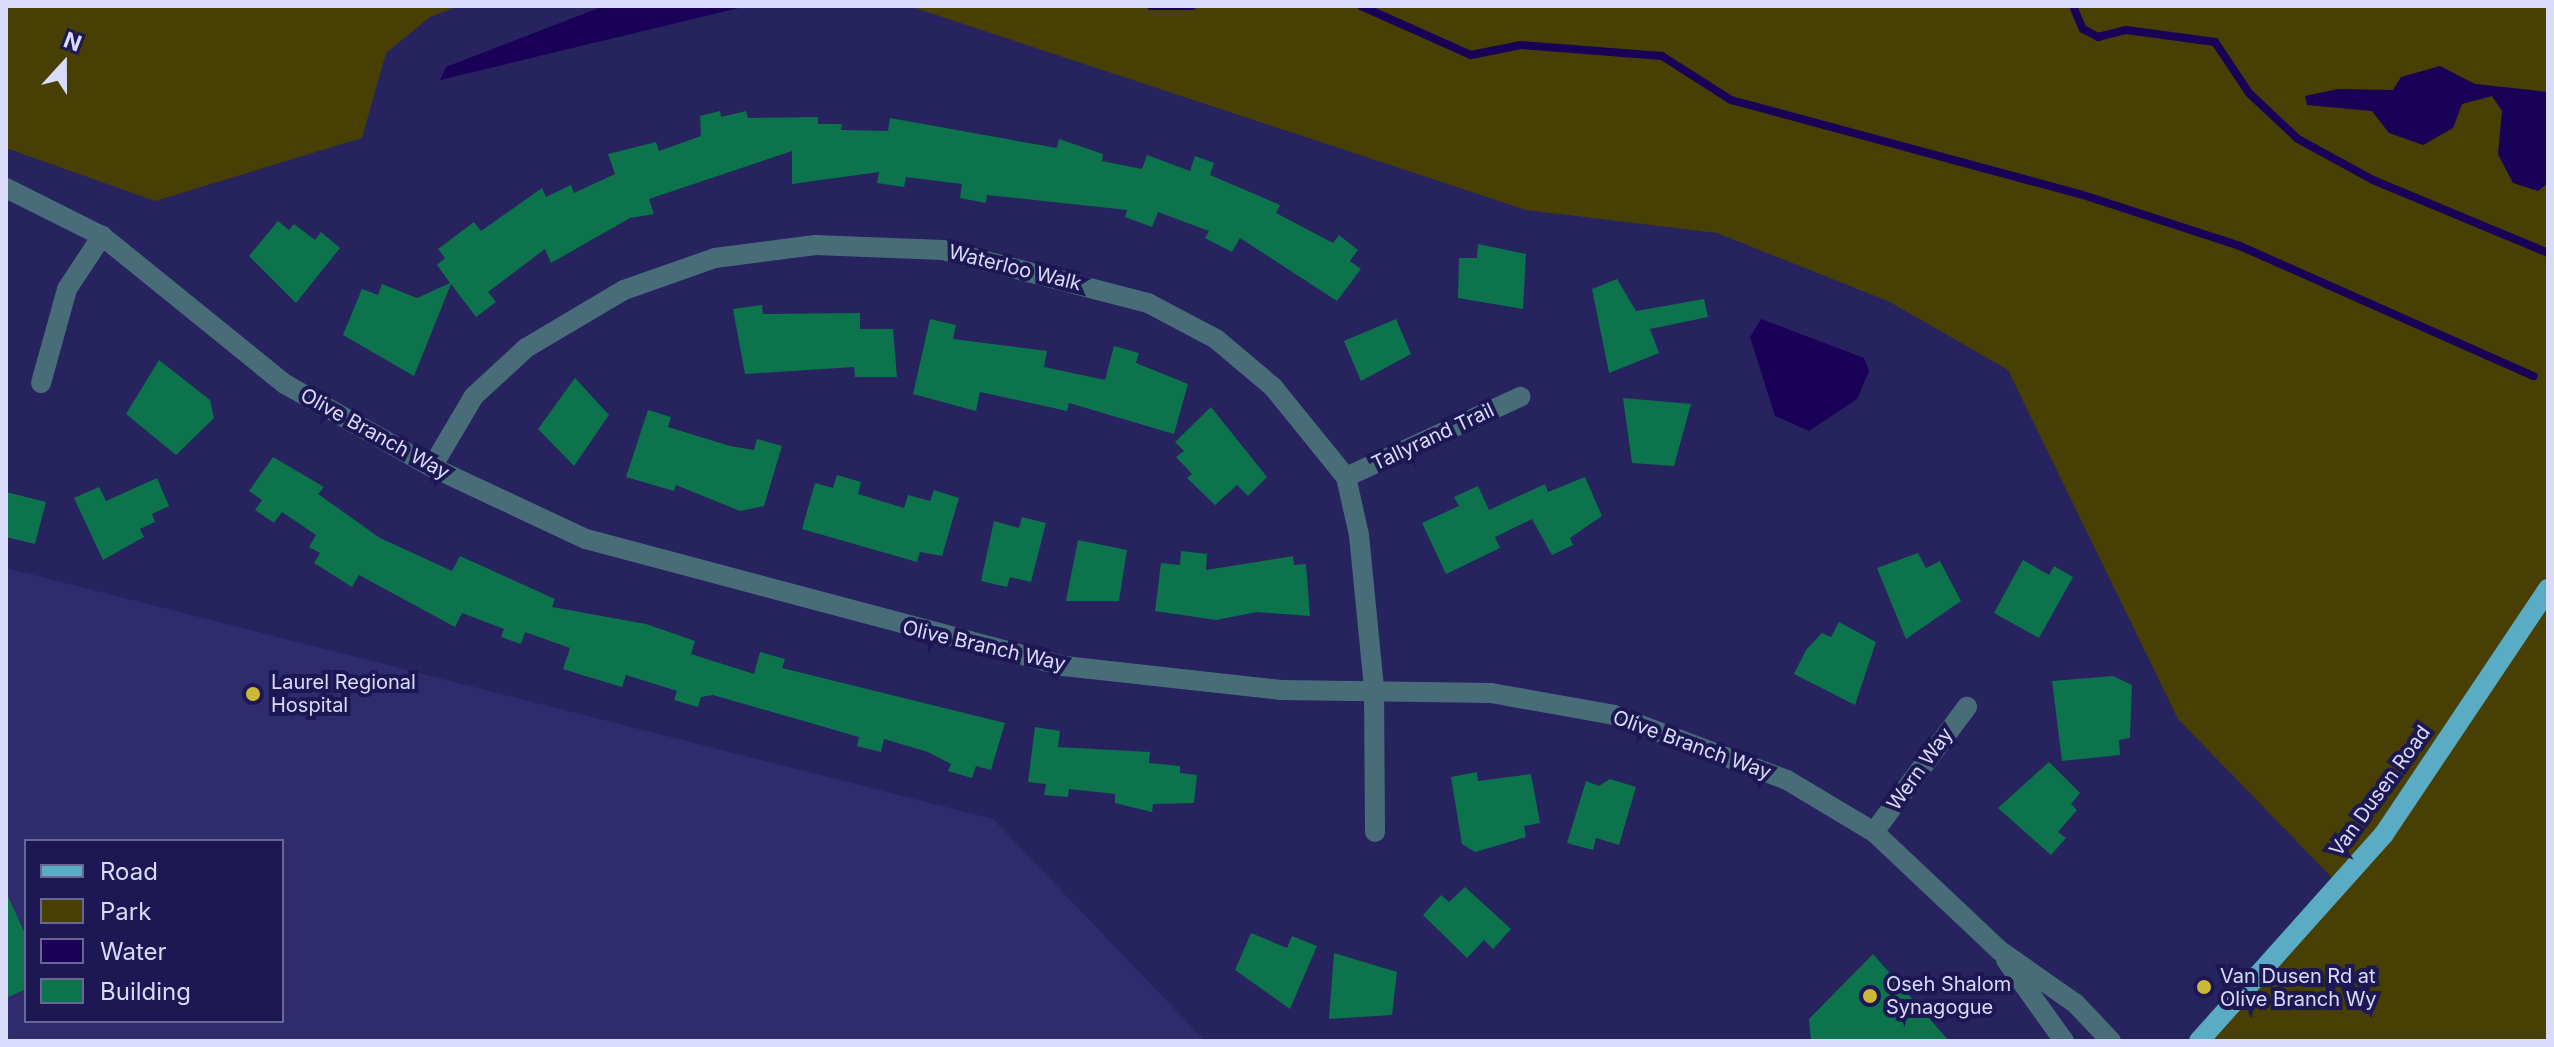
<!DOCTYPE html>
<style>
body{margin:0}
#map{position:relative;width:2554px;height:1047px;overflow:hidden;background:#26235e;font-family:Inter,sans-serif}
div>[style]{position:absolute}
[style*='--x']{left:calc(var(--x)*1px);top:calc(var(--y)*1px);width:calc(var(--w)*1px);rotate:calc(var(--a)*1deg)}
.built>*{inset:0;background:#2f2c6e}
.green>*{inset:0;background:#483f05}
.water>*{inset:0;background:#180156}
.stream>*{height:8px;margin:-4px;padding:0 4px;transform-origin:4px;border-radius:4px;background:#180156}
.building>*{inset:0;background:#0d734c}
.minor>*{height:20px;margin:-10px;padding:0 10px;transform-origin:10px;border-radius:10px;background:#486d79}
.major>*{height:20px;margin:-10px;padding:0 10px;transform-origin:10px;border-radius:10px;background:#5aabc4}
.dots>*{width:22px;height:22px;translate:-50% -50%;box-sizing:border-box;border:4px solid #1d1853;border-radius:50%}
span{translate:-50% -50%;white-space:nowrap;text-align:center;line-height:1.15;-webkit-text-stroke:8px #1d1853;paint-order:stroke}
.street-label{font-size:20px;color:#d8dbf9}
.poi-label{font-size:20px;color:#d8dbf9}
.left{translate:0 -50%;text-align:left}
.frame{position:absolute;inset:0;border:8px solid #d8dbf9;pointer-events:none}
.legend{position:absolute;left:24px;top:839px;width:260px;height:184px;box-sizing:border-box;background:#1d1853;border:2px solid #686695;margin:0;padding:10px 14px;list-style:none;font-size:24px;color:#d8dbf9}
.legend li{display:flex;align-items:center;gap:16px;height:40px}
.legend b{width:40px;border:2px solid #686695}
.north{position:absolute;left:24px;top:24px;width:80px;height:80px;-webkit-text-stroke:6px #1d1853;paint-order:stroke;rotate:21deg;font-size:22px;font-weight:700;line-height:32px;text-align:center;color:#d8dbf9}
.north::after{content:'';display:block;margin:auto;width:28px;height:36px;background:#d8dbf9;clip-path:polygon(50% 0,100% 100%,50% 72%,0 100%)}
</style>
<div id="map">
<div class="built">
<i style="clip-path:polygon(evenodd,6px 568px,993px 819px,1205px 1041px,6px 1041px,6px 568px,26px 841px,282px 841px,282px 1021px,26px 1021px,26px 841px)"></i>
</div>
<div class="green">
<i style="clip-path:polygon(6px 6px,459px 6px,430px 17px,386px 53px,362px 138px,155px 201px,6px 148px)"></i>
<i style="clip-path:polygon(909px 6px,2548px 6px,2548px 1041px,2199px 1041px,2340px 886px,2178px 719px,2008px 370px,1890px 302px,1717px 233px,1526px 210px)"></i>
</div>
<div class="water">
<i style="clip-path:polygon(604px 6px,747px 6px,440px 80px,446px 67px)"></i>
<i style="clip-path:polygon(2440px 66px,2475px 84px,2548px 92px,2548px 183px,2538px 191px,2513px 183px,2498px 154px,2502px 111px,2492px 96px,2462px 104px,2453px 128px,2423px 145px,2389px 133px,2372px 111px,2307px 105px,2305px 96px,2338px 89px,2393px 90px,2401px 77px)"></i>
<i style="clip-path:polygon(1761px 319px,1864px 358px,1869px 371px,1857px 399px,1809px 431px,1775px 416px,1750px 337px)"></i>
</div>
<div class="stream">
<i style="--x:1151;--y:6;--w:41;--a:0"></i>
<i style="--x:1361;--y:6;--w:120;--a:24"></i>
<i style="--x:1471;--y:55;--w:51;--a:-11.3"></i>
<i style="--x:1521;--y:45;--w:141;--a:4.5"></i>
<i style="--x:1662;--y:56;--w:82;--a:32.5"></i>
<i style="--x:1731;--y:100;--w:361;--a:15.1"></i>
<i style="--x:2080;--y:194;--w:168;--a:18"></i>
<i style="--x:2240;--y:246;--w:321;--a:23.9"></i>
<i style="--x:2073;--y:6;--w:25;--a:67"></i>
<i style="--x:2083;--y:29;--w:17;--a:28"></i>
<i style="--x:2098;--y:37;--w:29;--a:-14"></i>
<i style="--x:2126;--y:30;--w:90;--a:7.7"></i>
<i style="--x:2215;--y:42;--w:61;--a:56.3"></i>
<i style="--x:2249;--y:93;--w:67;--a:43.2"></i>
<i style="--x:2298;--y:139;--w:85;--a:28.7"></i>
<i style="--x:2373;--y:180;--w:190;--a:22.6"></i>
</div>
<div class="building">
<i style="clip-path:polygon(720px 111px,721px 117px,746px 111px,748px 118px,818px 117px,818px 124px,842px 124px,841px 130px,888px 131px,890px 118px,1057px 148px,1059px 139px,1103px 154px,1102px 161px,1142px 169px,1147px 155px,1190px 171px,1195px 156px,1214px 163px,1210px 175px,1280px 205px,1276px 213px,1333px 243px,1339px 235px,1358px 250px,1350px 261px,1361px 269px,1337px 301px,1240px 238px,1232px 252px,1205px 238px,1209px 231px,1158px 212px,1152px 227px,1125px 217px,1127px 210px,987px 195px,986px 203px,960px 198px,962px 184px,906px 177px,904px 187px,877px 183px,879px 172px,792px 184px,792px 151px,649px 199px,654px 214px,630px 218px,551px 263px,545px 249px,488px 292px,496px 302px,476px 317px,451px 284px,414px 376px,343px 335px,362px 289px,378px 295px,382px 284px,417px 298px,450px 283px,437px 265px,445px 258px,438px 249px,474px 222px,481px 231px,542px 188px,546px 197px,571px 185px,574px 193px,615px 174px,608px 154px,656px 142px,659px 151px,701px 136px,700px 116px)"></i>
<i style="clip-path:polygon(278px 221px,289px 230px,294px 224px,315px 240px,321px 232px,340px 248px,296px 303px,249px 256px)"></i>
<i style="clip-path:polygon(1478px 244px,1526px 254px,1523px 309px,1458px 298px,1459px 258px,1477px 258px)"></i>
<i style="clip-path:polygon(1617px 279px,1636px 311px,1704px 299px,1708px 317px,1650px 329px,1659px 353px,1609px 373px,1592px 289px)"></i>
<i style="clip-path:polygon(762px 305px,763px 314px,860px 313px,860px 329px,893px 329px,897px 377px,855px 377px,854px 367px,745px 374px,733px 309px)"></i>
<i style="clip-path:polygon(930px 319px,956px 325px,953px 339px,1047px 351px,1044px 367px,1105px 380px,1114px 346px,1139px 353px,1136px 363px,1188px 384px,1174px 434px,1069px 403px,1067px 411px,980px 392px,976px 411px,913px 394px)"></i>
<i style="clip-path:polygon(1396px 319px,1411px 354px,1361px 381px,1344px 341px)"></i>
<i style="clip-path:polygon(159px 360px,210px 400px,214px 418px,176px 455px,126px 414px)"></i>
<i style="clip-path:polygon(575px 378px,609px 415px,574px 466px,538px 429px)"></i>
<i style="clip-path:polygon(1623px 398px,1691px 404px,1674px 466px,1632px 463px)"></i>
<i style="clip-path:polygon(1211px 407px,1267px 477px,1248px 496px,1237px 485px,1215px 505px,1187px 478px,1192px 474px,1176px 457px,1184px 451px,1175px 442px)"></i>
<i style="clip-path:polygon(648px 410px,671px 417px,668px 427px,730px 446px,754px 450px,757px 439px,782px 446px,764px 506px,740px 511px,676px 485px,674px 491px,626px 477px)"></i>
<i style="clip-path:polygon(273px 457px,324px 487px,318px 494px,380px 538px,452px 571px,460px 556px,555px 599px,552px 607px,646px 624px,695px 641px,691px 654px,754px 674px,760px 652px,785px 659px,782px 668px,1005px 723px,991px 770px,976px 766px,972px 778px,948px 771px,951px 764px,928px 752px,884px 739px,881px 752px,857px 746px,859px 737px,713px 695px,701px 697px,698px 707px,674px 700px,677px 691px,626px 675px,622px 687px,582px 675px,563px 669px,570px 648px,525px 632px,521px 644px,501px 637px,504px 629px,462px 613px,455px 627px,359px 575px,352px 587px,314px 563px,320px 553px,309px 547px,316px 535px,282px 512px,274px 523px,255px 510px,262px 500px,249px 491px)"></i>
<i style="clip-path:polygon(837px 475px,861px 482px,858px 494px,904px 508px,908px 495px,930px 501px,934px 490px,959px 498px,942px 556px,920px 552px,917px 562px,802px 529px,815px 483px,833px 488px)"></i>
<i style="clip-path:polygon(1585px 477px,1602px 516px,1570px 538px,1573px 545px,1552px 555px,1532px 519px,1495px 537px,1500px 548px,1446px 574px,1422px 523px,1459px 506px,1454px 497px,1478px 486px,1489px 510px,1545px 484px,1548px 492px)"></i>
<i style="clip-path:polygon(157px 478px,169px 506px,152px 514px,155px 522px,140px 529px,144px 537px,103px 560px,74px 498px,99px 487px,106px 501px)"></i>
<i style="clip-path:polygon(6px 492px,46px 502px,35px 544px,6px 537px)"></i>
<i style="clip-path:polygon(1022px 517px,1046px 523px,1031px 582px,1010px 577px,1007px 587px,981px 581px,994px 521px,1019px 528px)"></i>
<i style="clip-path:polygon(1078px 540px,1127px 550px,1119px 601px,1066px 601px)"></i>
<i style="clip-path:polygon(1181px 551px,1207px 554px,1206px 570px,1293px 556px,1294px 565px,1306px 564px,1310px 616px,1257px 612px,1216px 620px,1155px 611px,1161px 563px,1180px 565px)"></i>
<i style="clip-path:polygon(1918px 553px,1926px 568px,1940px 561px,1961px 601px,1906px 639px,1877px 568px)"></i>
<i style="clip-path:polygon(2023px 560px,2049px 575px,2054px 566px,2073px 577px,2039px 638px,1994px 613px)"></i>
<i style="clip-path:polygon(1839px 622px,1876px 642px,1855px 705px,1794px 674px,1806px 650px,1822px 633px,1831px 637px)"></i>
<i style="clip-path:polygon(2113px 676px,2132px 685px,2130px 738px,2119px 740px,2120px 755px,2062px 761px,2052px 681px)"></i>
<i style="clip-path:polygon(1035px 727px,1060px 731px,1058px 747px,1150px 752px,1149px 763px,1180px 766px,1180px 773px,1197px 775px,1194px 803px,1153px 804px,1152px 812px,1115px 803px,1115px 794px,1069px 789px,1068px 797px,1044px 795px,1046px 784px,1028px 782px)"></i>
<i style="clip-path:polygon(2049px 762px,2080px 793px,2071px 804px,2077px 810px,2058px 832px,2066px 838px,2051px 855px,1998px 808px)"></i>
<i style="clip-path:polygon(1477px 772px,1478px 781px,1531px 774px,1540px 823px,1524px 826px,1526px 837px,1475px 852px,1462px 844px,1451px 777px)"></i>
<i style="clip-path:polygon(1610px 779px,1636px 787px,1619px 845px,1596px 838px,1593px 850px,1567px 843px,1586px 781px,1599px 786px)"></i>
<i style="clip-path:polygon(1465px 887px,1511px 929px,1493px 949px,1484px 940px,1467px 958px,1423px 915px,1441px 895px,1449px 902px)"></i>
<i style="clip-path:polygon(6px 892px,26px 936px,26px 989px,6px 998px)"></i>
<i style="clip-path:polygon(1251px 933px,1287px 948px,1292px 936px,1317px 946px,1290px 1009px,1235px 970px)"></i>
<i style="clip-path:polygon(1334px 953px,1397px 972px,1392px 1015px,1329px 1019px)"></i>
<i style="clip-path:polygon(1873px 954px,1949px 1041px,1811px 1041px,1809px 1019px)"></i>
</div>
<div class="minor">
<i style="--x:6;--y:188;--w:107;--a:26.6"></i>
<i style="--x:102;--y:236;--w:235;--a:39"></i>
<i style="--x:285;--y:384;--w:169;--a:29.5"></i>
<i style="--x:432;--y:467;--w:170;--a:25.1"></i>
<i style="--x:586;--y:539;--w:495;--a:14.9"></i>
<i style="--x:1064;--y:666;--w:219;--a:6.3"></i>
<i style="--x:1282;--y:690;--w:209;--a:0.8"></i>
<i style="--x:1491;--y:693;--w:125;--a:10.1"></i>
<i style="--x:1614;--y:715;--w:185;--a:20.6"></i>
<i style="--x:1787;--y:780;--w:101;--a:30.9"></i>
<i style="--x:1874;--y:832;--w:172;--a:43.3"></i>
<i style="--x:1999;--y:950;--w:94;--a:35"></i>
<i style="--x:2076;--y:1004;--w:51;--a:46.6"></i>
<i style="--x:41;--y:383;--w:98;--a:-74.5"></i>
<i style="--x:67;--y:289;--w:64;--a:-56.6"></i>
<i style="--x:432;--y:467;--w:82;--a:-59.4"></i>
<i style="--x:474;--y:396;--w:71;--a:-42.7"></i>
<i style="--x:526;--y:348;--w:114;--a:-30.6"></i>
<i style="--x:624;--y:290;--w:96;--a:-19.4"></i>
<i style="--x:715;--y:258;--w:101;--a:-7.4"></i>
<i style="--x:815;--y:245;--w:128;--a:2.2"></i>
<i style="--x:943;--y:250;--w:212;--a:14.5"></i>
<i style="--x:1148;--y:303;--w:77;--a:27.9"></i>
<i style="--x:1216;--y:339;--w:75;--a:40.1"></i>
<i style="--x:1273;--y:387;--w:116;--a:51"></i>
<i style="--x:1346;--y:477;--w:59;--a:77.4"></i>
<i style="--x:1359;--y:535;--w:153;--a:84.4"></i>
<i style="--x:1374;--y:687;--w:145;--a:89.6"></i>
<i style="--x:1346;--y:477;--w:192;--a:-24.7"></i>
<i style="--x:1874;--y:832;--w:156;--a:-53.4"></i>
<i style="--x:2006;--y:960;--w:100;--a:54.4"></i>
</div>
<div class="major">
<i style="--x:2199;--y:1041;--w:278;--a:-48.2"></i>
<i style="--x:2384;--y:834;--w:295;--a:-56.2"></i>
</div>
<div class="dots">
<i style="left:253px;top:694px;background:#ccb938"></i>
<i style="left:2204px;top:987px;background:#ccb938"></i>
<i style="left:1870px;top:996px;background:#ccb938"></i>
</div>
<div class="street-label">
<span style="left:1015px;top:268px;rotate:14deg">Waterloo Walk</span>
<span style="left:375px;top:434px;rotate:29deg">Olive Branch Way</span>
<span style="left:1433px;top:437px;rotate:-25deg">Tallyrand Trail</span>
<span style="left:984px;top:646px;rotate:13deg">Olive Branch Way</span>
<span style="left:1692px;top:745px;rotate:20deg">Olive Branch Way</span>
<span style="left:1920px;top:769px;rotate:-54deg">Wern Way</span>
<span style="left:2380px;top:791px;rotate:-54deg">Van Dusen Road</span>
</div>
<div class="poi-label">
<span class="left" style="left:271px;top:694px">Laurel Regional<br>Hospital</span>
<span class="left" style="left:2220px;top:988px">Van Dusen Rd at<br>Olive Branch Wy</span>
<span class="left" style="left:1886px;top:996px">Oseh Shalom<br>Synagogue</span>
</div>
<div class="frame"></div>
<ul class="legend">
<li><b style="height:10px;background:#5aabc4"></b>Road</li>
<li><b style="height:22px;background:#483f05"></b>Park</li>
<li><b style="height:22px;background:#180156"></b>Water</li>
<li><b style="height:22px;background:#0d734c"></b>Building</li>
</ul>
<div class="north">N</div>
</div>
